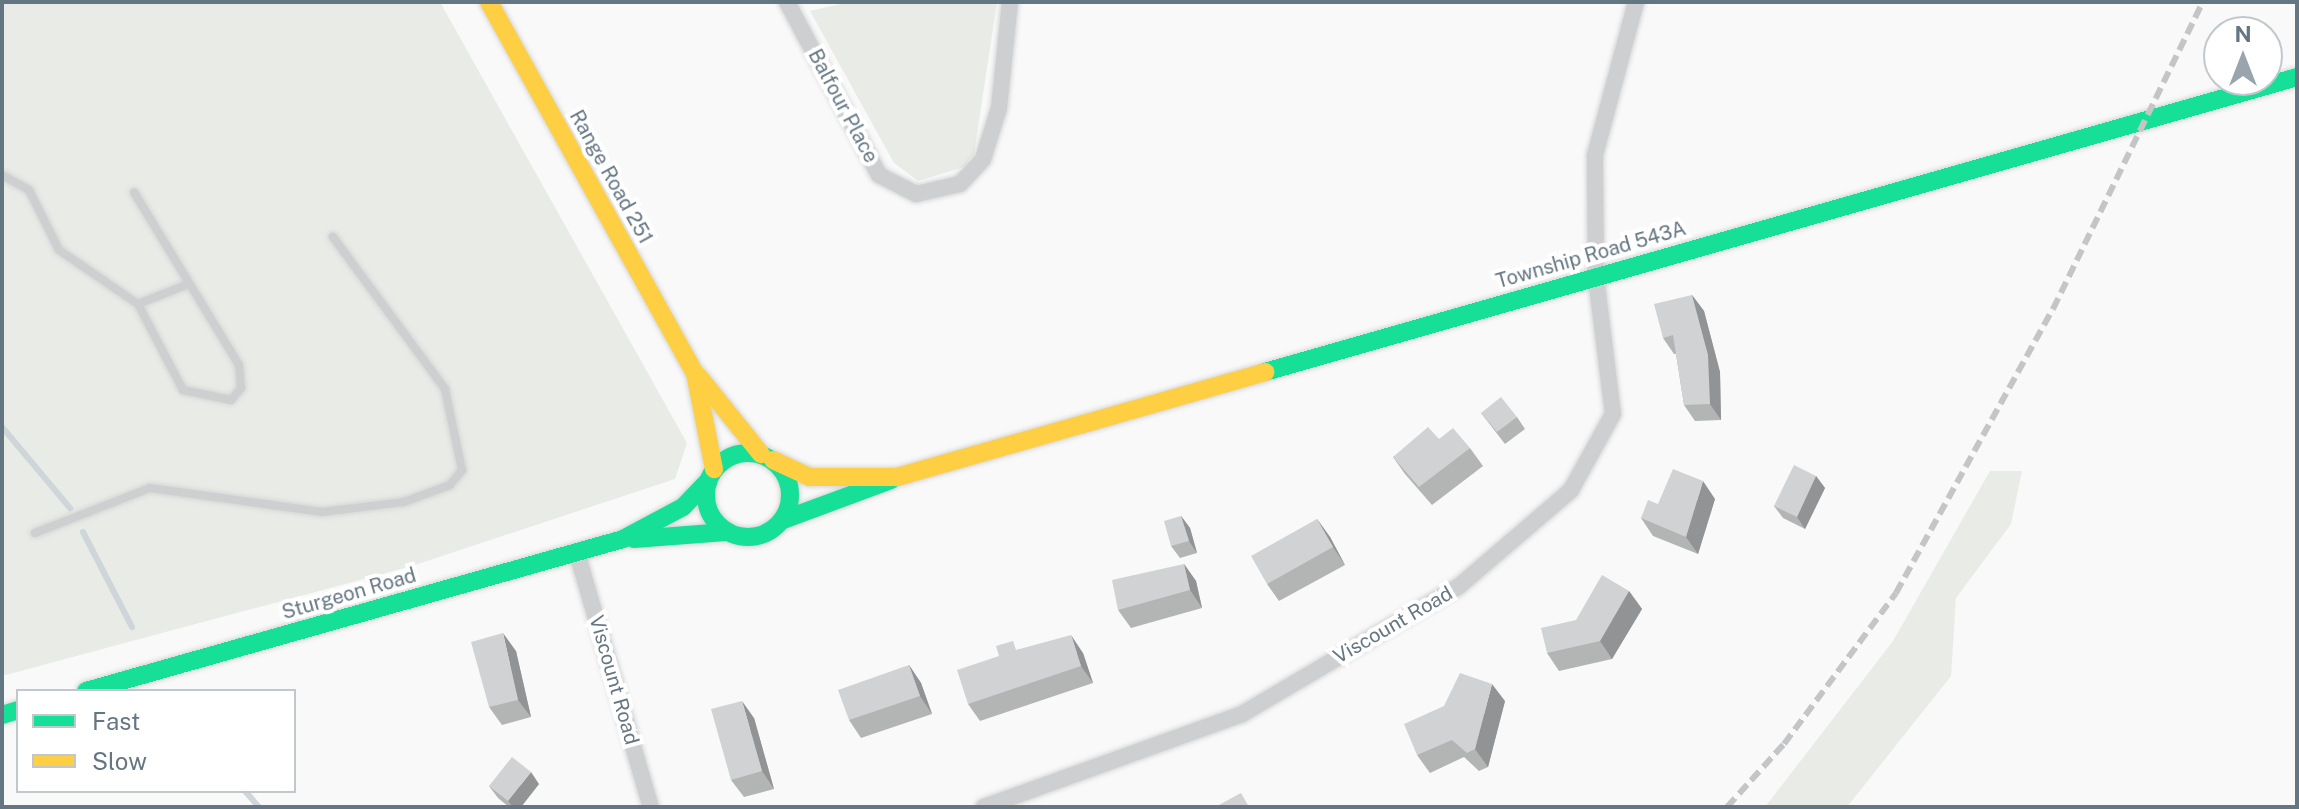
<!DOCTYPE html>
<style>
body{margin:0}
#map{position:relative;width:2299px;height:809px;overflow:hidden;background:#f9f9f9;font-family:"Public Sans",sans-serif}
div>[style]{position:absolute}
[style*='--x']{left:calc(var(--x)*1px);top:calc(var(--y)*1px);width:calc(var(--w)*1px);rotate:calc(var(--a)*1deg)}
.green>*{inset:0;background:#e8ebe6}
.stream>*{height:6px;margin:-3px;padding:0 3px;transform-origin:3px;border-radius:3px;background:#ced6d9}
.roads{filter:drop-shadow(0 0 2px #d5d6d7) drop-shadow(0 0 2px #d5d6d7)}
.lane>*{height:8px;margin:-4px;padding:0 4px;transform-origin:4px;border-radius:4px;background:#cecfd0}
.street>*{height:16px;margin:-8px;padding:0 8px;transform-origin:8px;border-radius:8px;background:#cecfd0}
.fast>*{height:18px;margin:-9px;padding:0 9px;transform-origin:9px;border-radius:9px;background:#16e098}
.fast>.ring{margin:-9px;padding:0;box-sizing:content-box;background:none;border:18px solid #16e098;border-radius:50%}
.slow>*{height:18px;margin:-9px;padding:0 9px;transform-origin:9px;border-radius:9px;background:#ffcf43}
.rail>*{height:6px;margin-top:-3px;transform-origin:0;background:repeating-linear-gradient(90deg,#c3c5c6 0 12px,transparent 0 18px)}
.wall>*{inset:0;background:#b3b5b5}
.shaded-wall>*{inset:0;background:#929394}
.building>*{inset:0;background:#d0d2d3}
span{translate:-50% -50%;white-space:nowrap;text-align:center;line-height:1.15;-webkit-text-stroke:8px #fff;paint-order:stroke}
.street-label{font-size:20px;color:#657683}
.frame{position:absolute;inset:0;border:4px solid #657683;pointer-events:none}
.legend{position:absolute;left:16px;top:689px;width:280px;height:104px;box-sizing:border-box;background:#fff;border:2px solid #c1c8cd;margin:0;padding:10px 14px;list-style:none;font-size:24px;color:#657683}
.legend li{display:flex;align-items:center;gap:16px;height:40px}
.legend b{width:40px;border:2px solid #c1c8cd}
.north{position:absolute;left:2203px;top:16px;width:80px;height:80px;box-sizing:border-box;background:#fff;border:2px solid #c1c8cd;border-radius:50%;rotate:0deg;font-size:22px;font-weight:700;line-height:32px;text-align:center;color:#657683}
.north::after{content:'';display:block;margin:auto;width:28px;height:36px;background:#99a4ac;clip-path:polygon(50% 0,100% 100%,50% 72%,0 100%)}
</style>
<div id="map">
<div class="green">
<i style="clip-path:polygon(2px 2px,440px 2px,687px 443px,675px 479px,412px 566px,2px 676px)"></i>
<i style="clip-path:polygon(849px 2px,997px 2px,974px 154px,964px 167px,918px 181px,894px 163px,810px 11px)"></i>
<i style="clip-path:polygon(1990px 471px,2022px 471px,2011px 524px,1956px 598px,1951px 676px,1847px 807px,1765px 807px,1893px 641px)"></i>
</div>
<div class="stream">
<i style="--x:2;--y:427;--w:106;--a:50"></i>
<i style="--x:83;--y:532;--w:107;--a:62.7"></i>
<i style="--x:245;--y:791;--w:21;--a:49"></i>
</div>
<div class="roads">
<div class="lane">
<i style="--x:2;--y:175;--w:31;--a:29"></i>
<i style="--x:29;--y:190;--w:67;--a:63.4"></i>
<i style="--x:59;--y:250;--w:96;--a:34.4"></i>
<i style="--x:138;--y:304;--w:97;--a:62.4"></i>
<i style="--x:183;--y:390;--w:49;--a:11.8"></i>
<i style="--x:231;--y:400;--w:16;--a:-50"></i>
<i style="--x:241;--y:388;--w:23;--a:-95"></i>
<i style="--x:239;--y:365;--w:202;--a:-121.3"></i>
<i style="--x:138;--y:304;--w:52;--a:-21.6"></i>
<i style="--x:35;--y:533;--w:123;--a:-21.4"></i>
<i style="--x:150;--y:488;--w:174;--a:7.9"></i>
<i style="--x:322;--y:512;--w:83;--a:-7"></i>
<i style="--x:404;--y:502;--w:49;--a:-20.3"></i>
<i style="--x:450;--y:485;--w:19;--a:-51"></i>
<i style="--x:462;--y:470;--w:83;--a:-101.9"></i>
<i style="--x:445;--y:389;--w:189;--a:-126.4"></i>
</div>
<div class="street">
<i style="--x:787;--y:2;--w:196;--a:62"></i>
<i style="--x:879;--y:175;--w:42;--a:27.2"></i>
<i style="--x:916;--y:194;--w:45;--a:-12.8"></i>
<i style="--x:960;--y:184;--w:34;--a:-47"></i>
<i style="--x:983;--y:159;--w:53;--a:-72.6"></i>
<i style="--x:999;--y:108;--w:107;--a:-84.1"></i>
<i style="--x:577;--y:553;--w:265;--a:73.8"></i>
<i style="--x:984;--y:807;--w:274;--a:-19.8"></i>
<i style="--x:1242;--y:714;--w:251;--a:-30.5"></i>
<i style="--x:1458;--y:587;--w:149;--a:-40.6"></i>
<i style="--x:1571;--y:490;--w:87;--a:-61.1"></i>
<i style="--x:1613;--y:414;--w:138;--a:-97.1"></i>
<i style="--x:1596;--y:277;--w:122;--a:-90.5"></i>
<i style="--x:1595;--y:155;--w:158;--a:-75"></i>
</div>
<div class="fast">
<i style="--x:1265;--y:372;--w:1073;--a:-15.95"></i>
<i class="ring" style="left:706px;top:453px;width:66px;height:66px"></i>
<i style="--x:783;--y:520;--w:115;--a:-20.3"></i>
<i style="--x:634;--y:539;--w:92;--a:-4.4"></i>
<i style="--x:86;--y:691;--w:558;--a:-15.8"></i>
<i style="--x:623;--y:539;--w:68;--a:-28.1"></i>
<i style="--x:683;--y:507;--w:36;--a:-46"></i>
<i style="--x:2;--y:715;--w:17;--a:-17"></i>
</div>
<div class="slow">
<i style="--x:489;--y:2;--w:424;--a:61"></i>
<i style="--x:695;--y:373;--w:98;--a:78.8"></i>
<i style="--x:699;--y:377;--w:99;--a:51.2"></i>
<i style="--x:773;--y:460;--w:40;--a:25"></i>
<i style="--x:809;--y:477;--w:88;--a:0"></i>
<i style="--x:897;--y:477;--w:383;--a:-15.9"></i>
</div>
</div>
<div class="rail">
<i style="--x:1727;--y:807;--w:85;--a:-47.9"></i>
<i style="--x:1784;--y:744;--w:188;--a:-53.4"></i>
<i style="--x:1896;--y:593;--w:325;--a:-61.1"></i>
<i style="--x:2053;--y:309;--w:342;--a:-64"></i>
</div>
<div class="wall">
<i style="clip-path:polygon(1692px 295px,1704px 311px,1720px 372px,1721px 420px,1695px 421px,1684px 405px,1676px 354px,1674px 354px,1663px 338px)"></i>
<i style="clip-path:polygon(1481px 413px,1517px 417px,1525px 429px,1505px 444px)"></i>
<i style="clip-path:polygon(1439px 439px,1470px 448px,1483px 466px,1432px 505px,1405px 474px,1393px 457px)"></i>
<i style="clip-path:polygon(1816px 476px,1825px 488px,1805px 529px,1783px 518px,1774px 506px)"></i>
<i style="clip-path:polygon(1715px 499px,1698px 554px,1653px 536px,1641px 518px,1658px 504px)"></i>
<i style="clip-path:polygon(1181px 516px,1190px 528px,1197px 553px,1180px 558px,1171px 546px)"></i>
<i style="clip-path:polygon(1317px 519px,1330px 537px,1345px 565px,1279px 601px,1267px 584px)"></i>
<i style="clip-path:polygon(1184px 564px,1196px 581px,1202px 608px,1131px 628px,1118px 610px)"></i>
<i style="clip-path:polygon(1629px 591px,1642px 609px,1612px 659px,1559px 671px,1547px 653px)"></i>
<i style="clip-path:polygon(1019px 649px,1083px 653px,1093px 683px,980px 721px,968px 704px)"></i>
<i style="clip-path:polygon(516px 651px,531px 717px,502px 725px,489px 707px)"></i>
<i style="clip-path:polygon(909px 665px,921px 683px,932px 714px,861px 738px,849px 720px)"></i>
<i style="clip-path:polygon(1505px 701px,1488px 767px,1479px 771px,1464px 757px,1430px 773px,1417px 755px)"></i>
<i style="clip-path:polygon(754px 718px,774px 789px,744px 797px,731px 780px)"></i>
<i style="clip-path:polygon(539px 784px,521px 807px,509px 807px,498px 798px,489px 786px)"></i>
</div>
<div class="shaded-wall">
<i style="clip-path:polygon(1692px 295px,1704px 311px,1720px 372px,1721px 420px,1710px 404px)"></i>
<i style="clip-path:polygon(1816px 476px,1825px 488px,1805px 529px,1797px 517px)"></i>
<i style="clip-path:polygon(1703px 481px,1715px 499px,1698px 554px,1686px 537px)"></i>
<i style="clip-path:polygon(1181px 516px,1190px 528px,1197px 553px,1189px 541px)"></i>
<i style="clip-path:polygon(1317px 519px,1330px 537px,1345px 565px,1333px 547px)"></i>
<i style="clip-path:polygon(1184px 564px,1196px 581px,1202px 608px,1190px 590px)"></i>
<i style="clip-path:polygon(1629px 591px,1642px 609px,1612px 659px,1600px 641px)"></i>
<i style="clip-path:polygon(503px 633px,516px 651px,531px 717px,518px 700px)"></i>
<i style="clip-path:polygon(1071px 635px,1083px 653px,1093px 683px,1081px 666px)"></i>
<i style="clip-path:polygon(909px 665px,921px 683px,932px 714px,920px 696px)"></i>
<i style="clip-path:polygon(1492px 684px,1505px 701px,1488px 767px,1475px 749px)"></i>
<i style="clip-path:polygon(742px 701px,754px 718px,774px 789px,762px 771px)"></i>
<i style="clip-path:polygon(531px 772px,539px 784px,521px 807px,513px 807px,508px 801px)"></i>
</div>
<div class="building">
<i style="clip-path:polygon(1692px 295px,1708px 355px,1710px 404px,1684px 405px,1673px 335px,1663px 338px,1654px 304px)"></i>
<i style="clip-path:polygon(1501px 397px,1517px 417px,1497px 432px,1481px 413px)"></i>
<i style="clip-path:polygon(1428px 427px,1439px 439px,1453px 428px,1470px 448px,1419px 487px,1393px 457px)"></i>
<i style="clip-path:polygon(1794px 465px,1816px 476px,1797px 517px,1774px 506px)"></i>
<i style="clip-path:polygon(1673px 469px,1703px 481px,1686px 537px,1641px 518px,1648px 500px,1658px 504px)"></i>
<i style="clip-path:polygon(1181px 516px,1189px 541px,1171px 546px,1164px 521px)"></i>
<i style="clip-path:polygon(1317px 519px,1333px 547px,1267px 584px,1251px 556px)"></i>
<i style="clip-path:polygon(1184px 564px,1190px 590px,1118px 610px,1112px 580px)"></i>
<i style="clip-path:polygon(1602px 575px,1629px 591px,1600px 641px,1547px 653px,1541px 628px,1576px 620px)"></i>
<i style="clip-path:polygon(503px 633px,518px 700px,489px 707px,471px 642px)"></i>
<i style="clip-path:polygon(1071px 635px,1081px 666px,968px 704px,957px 670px,999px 656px,996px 646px,1013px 641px,1016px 650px)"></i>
<i style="clip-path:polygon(909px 665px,920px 696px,849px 720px,838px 690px)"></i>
<i style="clip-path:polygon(1460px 673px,1492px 684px,1475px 749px,1467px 753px,1452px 740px,1417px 755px,1404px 724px,1444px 706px)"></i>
<i style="clip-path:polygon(742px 701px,762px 771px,731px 780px,711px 709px)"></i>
<i style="clip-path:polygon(512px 757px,531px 772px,508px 801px,489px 786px)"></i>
<i style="clip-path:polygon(1241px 793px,1249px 807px,1217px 807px,1217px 806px)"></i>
</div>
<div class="street-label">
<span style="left:843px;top:106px;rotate:62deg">Balfour Place</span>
<span style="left:611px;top:177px;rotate:61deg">Range Road 251</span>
<span style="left:1591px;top:255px;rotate:-16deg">Township Road 543A</span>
<span style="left:349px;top:594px;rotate:-16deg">Sturgeon Road</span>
<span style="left:1393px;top:625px;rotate:-30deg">Viscount Road</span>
<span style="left:614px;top:680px;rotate:74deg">Viscount Road</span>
</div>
<div class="frame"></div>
<ul class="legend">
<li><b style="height:10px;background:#16e098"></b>Fast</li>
<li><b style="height:10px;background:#ffcf43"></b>Slow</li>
</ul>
<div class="north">N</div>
</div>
